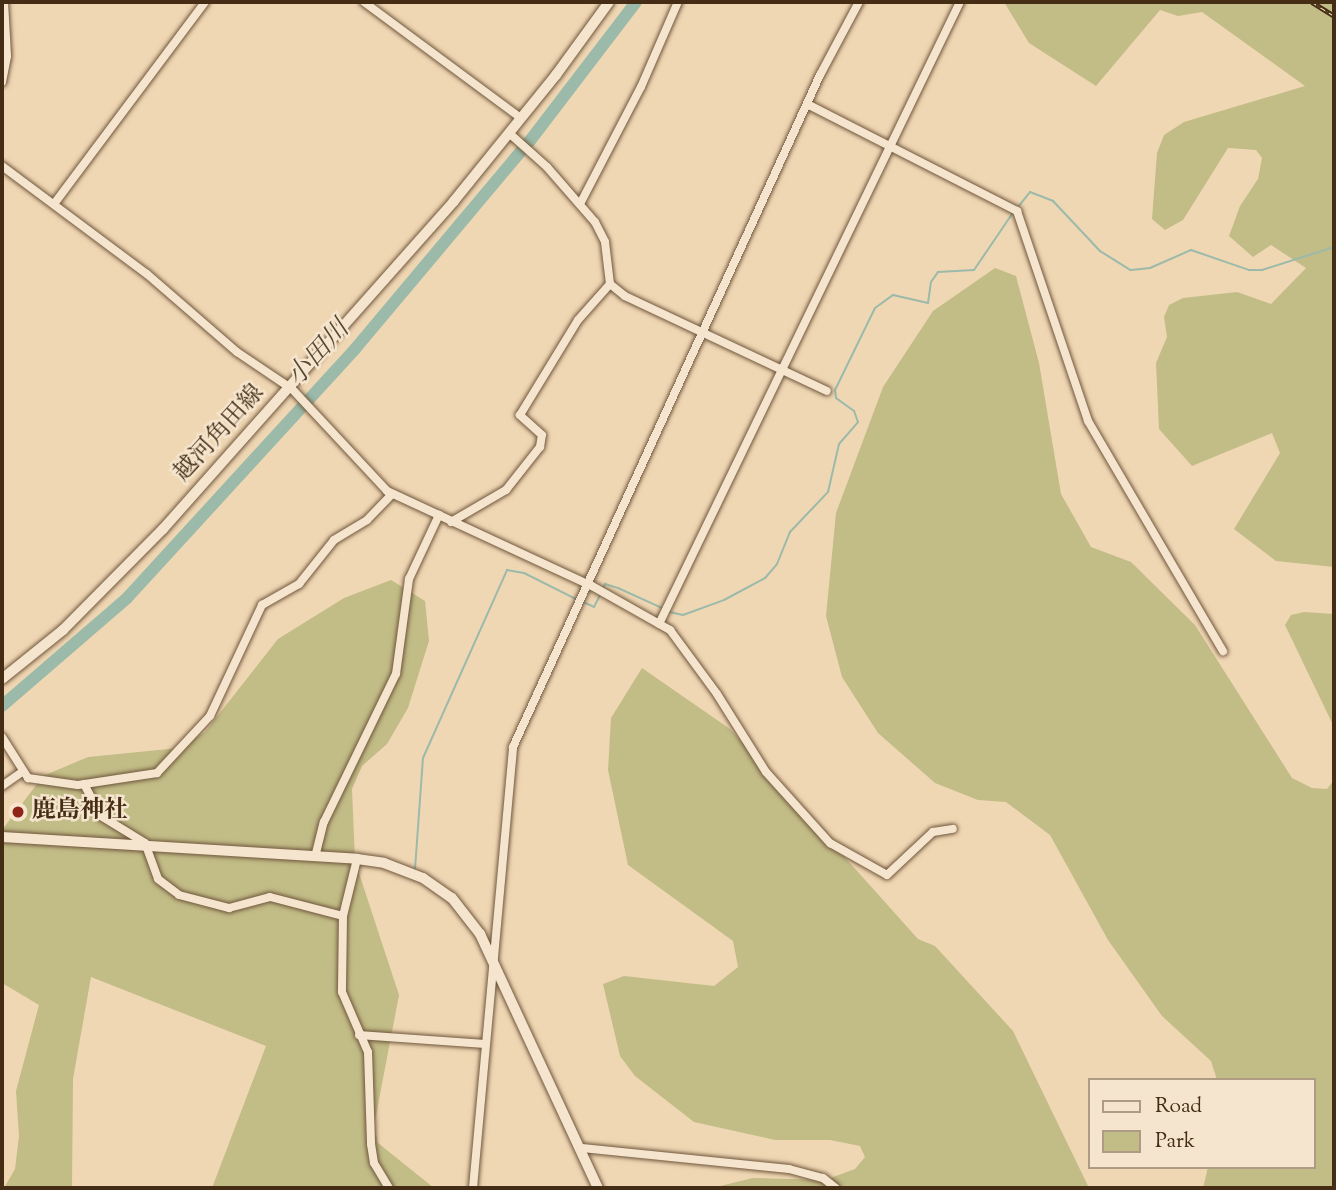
<!DOCTYPE html>
<meta charset="utf-8">
<style>
body{margin:0}
#map{position:relative;width:1336px;height:1190px;overflow:hidden;background:#f0d7b4;font-family:"Sorts Mill Goudy","Noto Serif JP",serif}
div>[style]{position:absolute}
[style*='--x']{left:calc(var(--x)*1px);top:calc(var(--y)*1px);width:calc(var(--w)*1px);rotate:calc(var(--a)*1deg)}
.green>*{inset:0;background:#c2bc87}
.stream>*{height:2px;margin:-1px;padding:0 1px;transform-origin:1px;border-radius:1px;background:#9bbaa9}
.river>*{height:12px;margin:-6px;padding:0 6px;transform-origin:6px;border-radius:6px;background:#9bbaa9}
.roads{filter:drop-shadow(0 0 2px #70573c) drop-shadow(0 0 2px #70573c)}
.street>*{height:8px;margin:-4px;padding:0 4px;transform-origin:4px;border-radius:4px;background:#f5e5ce}
.secondary>*{height:10px;margin:-5px;padding:0 5px;transform-origin:5px;border-radius:5px;background:#f5e5ce}
.rail>*{height:4.5px;margin-top:-2.25px;transform-origin:0;background:repeating-linear-gradient(90deg,#f5e5ce 0 5px,#452c14 0 10px);box-sizing:border-box;border-block:2px solid #452c14}
.dots>*{width:19px;height:19px;translate:-50% -50%;box-sizing:border-box;border:4px solid #f5e5ce;border-radius:50%}
span{translate:-50% -50%;white-space:nowrap;text-align:center;line-height:1.15;-webkit-text-stroke:5px #f5e5ce;paint-order:stroke}
.street-label{font-size:24px;color:#452c14}
.poi-label{font-size:24px;color:#452c14;font-weight:700}
.left{translate:0 -50%;text-align:left}
.water-label{font-size:26px;color:#564832;font-style:italic}
.frame{position:absolute;inset:0;border:4px solid #452c14;pointer-events:none}
.legend{position:absolute;left:1088px;top:1078px;width:228px;height:91px;box-sizing:border-box;background:#f5e5ce;border:2px solid #af9b84;margin:0;padding:9px 12px;list-style:none;font-size:21px;color:#452c14}
.legend li{display:flex;align-items:center;gap:14px;height:35px}
.legend b{width:35px;border:2px solid #af9b84}
</style>
<div id="map">
<div class="green">
<i style="clip-path:polygon(1004px 2px,1334px 2px,1334px 567px,1276px 561px,1234px 529px,1280px 453px,1272px 433px,1192px 466px,1159px 429px,1156px 363px,1167px 337px,1164px 317px,1169px 305px,1183px 298px,1237px 292px,1271px 304px,1306px 268px,1271px 245px,1253px 257px,1229px 236px,1240px 206px,1258px 179px,1262px 158px,1256px 150px,1228px 148px,1183px 220px,1165px 230px,1152px 219px,1157px 153px,1164px 135px,1184px 122px,1305px 86px,1202px 12px,1178px 16px,1160px 10px,1096px 86px,1029px 43px)"></i>
<i style="clip-path:polygon(995px 268px,1016px 276px,1039px 363px,1061px 494px,1091px 547px,1131px 562px,1195px 625px,1292px 778px,1312px 788px,1327px 789px,1334px 780px,1334px 1188px,1203px 1188px,1208px 1167px,1313px 1167px,1313px 1080px,1217px 1080px,1211px 1061px,1162px 1016px,1108px 940px,1050px 835px,1006px 802px,978px 800px,935px 783px,878px 733px,842px 677px,826px 616px,836px 513px,883px 387px,933px 311px)"></i>
<i style="clip-path:polygon(391px 580px,425px 601px,429px 641px,408px 708px,387px 744px,362px 766px,352px 789px,355px 861px,399px 995px,374px 1126px,378px 1143px,434px 1188px,212px 1188px,266px 1046px,91px 977px,73px 1079px,72px 1188px,4px 1188px,15px 1169px,19px 1136px,16px 1091px,39px 1005px,2px 983px,2px 830px,43px 776px,88px 757px,179px 748px,205px 732px,278px 639px,344px 598px)"></i>
<i style="clip-path:polygon(1304px 612px,1334px 614px,1334px 727px,1285px 625px,1291px 615px)"></i>
<i style="clip-path:polygon(642px 668px,730px 729px,918px 939px,935px 946px,1013px 1031px,1089px 1188px,712px 1188px,753px 1178px,825px 1180px,855px 1169px,865px 1157px,860px 1146px,830px 1140px,775px 1140px,694px 1122px,635px 1076px,620px 1056px,603px 984px,624px 976px,714px 986px,738px 967px,733px 941px,628px 865px,608px 770px,611px 718px)"></i>
</div>
<div class="stream">
<i style="--x:1018;--y:207;--w:19;--a:-51"></i>
<i style="--x:1030;--y:192;--w:25;--a:21"></i>
<i style="--x:1053;--y:201;--w:69;--a:46.8"></i>
<i style="--x:1100;--y:251;--w:36;--a:32"></i>
<i style="--x:1131;--y:270;--w:19;--a:-6"></i>
<i style="--x:1150;--y:268;--w:45;--a:-23.7"></i>
<i style="--x:1191;--y:250;--w:61;--a:19"></i>
<i style="--x:1249;--y:270;--w:13;--a:0"></i>
<i style="--x:1262;--y:270;--w:76;--a:-17.7"></i>
<i style="--x:602;--y:590;--w:7;--a:-63"></i>
<i style="--x:605;--y:584;--w:14;--a:17"></i>
<i style="--x:618;--y:588;--w:48;--a:24.4"></i>
<i style="--x:583;--y:602;--w:12;--a:24"></i>
<i style="--x:594;--y:607;--w:13;--a:-63"></i>
<i style="--x:670;--y:612;--w:13;--a:13"></i>
<i style="--x:683;--y:615;--w:44;--a:-20.1"></i>
<i style="--x:724;--y:600;--w:47;--a:-28.2"></i>
<i style="--x:765;--y:578;--w:18;--a:-49"></i>
<i style="--x:777;--y:564;--w:35;--a:-68"></i>
<i style="--x:790;--y:532;--w:55;--a:-46.5"></i>
<i style="--x:828;--y:492;--w:49;--a:-77.1"></i>
<i style="--x:839;--y:444;--w:29;--a:-49"></i>
<i style="--x:858;--y:422;--w:12;--a:-110"></i>
<i style="--x:854;--y:411;--w:22;--a:-144"></i>
<i style="--x:836;--y:398;--w:8;--a:-97"></i>
<i style="--x:835;--y:390;--w:91;--a:-64"></i>
<i style="--x:875;--y:308;--w:22;--a:-36"></i>
<i style="--x:893;--y:295;--w:36;--a:13"></i>
<i style="--x:928;--y:303;--w:21;--a:-82"></i>
<i style="--x:931;--y:282;--w:12;--a:-55"></i>
<i style="--x:938;--y:272;--w:36;--a:-3"></i>
<i style="--x:974;--y:270;--w:68;--a:-55.8"></i>
<i style="--x:415;--y:869;--w:111;--a:-85.9"></i>
<i style="--x:423;--y:758;--w:206;--a:-65.9"></i>
<i style="--x:507;--y:570;--w:17;--a:10"></i>
<i style="--x:524;--y:573;--w:60;--a:26.6"></i>
</div>
<div class="river">
<i style="--x:2;--y:706;--w:165;--a:-40.8"></i>
<i style="--x:127;--y:598;--w:338;--a:-47.5"></i>
<i style="--x:355;--y:349;--w:270;--a:-50"></i>
<i style="--x:529;--y:142;--w:176;--a:-52.6"></i>
</div>
<div class="roads">
<div class="street">
<i style="--x:364;--y:2;--w:195;--a:36.5"></i>
<i style="--x:2;--y:82;--w:26;--a:-79"></i>
<i style="--x:7;--y:56;--w:54;--a:-93.2"></i>
<i style="--x:807;--y:104;--w:236;--a:27"></i>
<i style="--x:1017;--y:211;--w:222;--a:71.3"></i>
<i style="--x:1088;--y:421;--w:267;--a:59.6"></i>
<i style="--x:509;--y:133;--w:51;--a:41.8"></i>
<i style="--x:547;--y:167;--w:73;--a:48.9"></i>
<i style="--x:595;--y:222;--w:22;--a:63"></i>
<i style="--x:605;--y:242;--w:42;--a:83.2"></i>
<i style="--x:610;--y:284;--w:19;--a:39"></i>
<i style="--x:625;--y:296;--w:223;--a:25.2"></i>
<i style="--x:2;--y:166;--w:181;--a:36.7"></i>
<i style="--x:147;--y:274;--w:119;--a:40.9"></i>
<i style="--x:237;--y:352;--w:66;--a:33.9"></i>
<i style="--x:292;--y:389;--w:139;--a:47"></i>
<i style="--x:387;--y:491;--w:226;--a:24.9"></i>
<i style="--x:592;--y:586;--w:90;--a:29.4"></i>
<i style="--x:670;--y:630;--w:79;--a:53.7"></i>
<i style="--x:717;--y:694;--w:92;--a:57.9"></i>
<i style="--x:766;--y:772;--w:96;--a:48"></i>
<i style="--x:830;--y:843;--w:65;--a:29.3"></i>
<i style="--x:887;--y:875;--w:63;--a:-43.1"></i>
<i style="--x:933;--y:832;--w:20;--a:-9"></i>
<i style="--x:54;--y:204;--w:252;--a:-53.2"></i>
<i style="--x:580;--y:204;--w:132;--a:-62.5"></i>
<i style="--x:641;--y:87;--w:93;--a:-66.5"></i>
<i style="--x:451;--y:522;--w:64;--a:-30.2"></i>
<i style="--x:506;--y:490;--w:55;--a:-51.7"></i>
<i style="--x:540;--y:447;--w:12;--a:-81"></i>
<i style="--x:542;--y:435;--w:30;--a:-138"></i>
<i style="--x:520;--y:415;--w:111;--a:-58.6"></i>
<i style="--x:578;--y:320;--w:48;--a:-48.4"></i>
<i style="--x:659;--y:624;--w:691;--a:-64.18"></i>
<i style="--x:2;--y:737;--w:49;--a:57.6"></i>
<i style="--x:28;--y:778;--w:50;--a:8"></i>
<i style="--x:78;--y:785;--w:80;--a:-8.6"></i>
<i style="--x:157;--y:773;--w:78;--a:-47.1"></i>
<i style="--x:210;--y:716;--w:123;--a:-64.9"></i>
<i style="--x:262;--y:605;--w:43;--a:-29.6"></i>
<i style="--x:299;--y:584;--w:56;--a:-51.5"></i>
<i style="--x:334;--y:540;--w:39;--a:-31"></i>
<i style="--x:367;--y:520;--w:36;--a:-46"></i>
<i style="--x:84;--y:784;--w:36;--a:62"></i>
<i style="--x:101;--y:816;--w:52;--a:31.5"></i>
<i style="--x:145;--y:843;--w:38;--a:70"></i>
<i style="--x:158;--y:879;--w:26;--a:37"></i>
<i style="--x:179;--y:895;--w:52;--a:14.6"></i>
<i style="--x:229;--y:908;--w:42;--a:-15"></i>
<i style="--x:270;--y:897;--w:75;--a:14.6"></i>
<i style="--x:2;--y:786;--w:24;--a:-35"></i>
<i style="--x:315;--y:857;--w:36;--a:-76"></i>
<i style="--x:324;--y:822;--w:165;--a:-64.1"></i>
<i style="--x:396;--y:674;--w:96;--a:-82.2"></i>
<i style="--x:409;--y:579;--w:71;--a:-64.9"></i>
<i style="--x:357;--y:859;--w:59;--a:103.8"></i>
<i style="--x:343;--y:916;--w:76;--a:90.8"></i>
<i style="--x:342;--y:992;--w:65;--a:66.6"></i>
<i style="--x:368;--y:1052;--w:92;--a:88.1"></i>
<i style="--x:371;--y:1144;--w:19;--a:81"></i>
<i style="--x:374;--y:1163;--w:29;--a:59"></i>
<i style="--x:359;--y:1035;--w:126;--a:4.1"></i>
<i style="--x:582;--y:1148;--w:208;--a:5.8"></i>
<i style="--x:789;--y:1169;--w:35;--a:15"></i>
<i style="--x:823;--y:1178;--w:16;--a:38"></i>
<i style="--x:473;--y:1188;--w:443;--a:-84.8"></i>
<i style="--x:513;--y:747;--w:739;--a:-65.45"></i>
<i style="--x:820;--y:75;--w:83;--a:-61.9"></i>
</div>
<div class="secondary">
<i style="--x:2;--y:679;--w:78;--a:-38.8"></i>
<i style="--x:63;--y:630;--w:142;--a:-45.3"></i>
<i style="--x:163;--y:529;--w:438;--a:-48.4"></i>
<i style="--x:454;--y:201;--w:162;--a:-51"></i>
<i style="--x:556;--y:75;--w:90;--a:-54"></i>
<i style="--x:2;--y:837;--w:356;--a:3.5"></i>
<i style="--x:357;--y:859;--w:27;--a:8"></i>
<i style="--x:384;--y:863;--w:42;--a:21"></i>
<i style="--x:423;--y:878;--w:35;--a:35"></i>
<i style="--x:452;--y:898;--w:46;--a:52.1"></i>
<i style="--x:480;--y:934;--w:280;--a:65.1"></i>
</div>
</div>
<div class="rail">
<i style="--x:1312;--y:2;--w:26;--a:32"></i>
</div>
<div class="dots">
<i style="left:18px;top:812px;background:#8f2418"></i>
</div>
<div class="street-label">
<span style="left:220px;top:434px;rotate:-48deg">越河角田線</span>
</div>
<div class="poi-label">
<span class="left" style="left:32px;top:812px">鹿島神社</span>
</div>
<div class="water-label">
<span style="left:319px;top:354px;rotate:-48deg">小田川</span>
</div>
<div class="frame"></div>
<ul class="legend">
<li><b style="height:9px;background:#f5e5ce"></b>Road</li>
<li><b style="height:19px;background:#c2bc87"></b>Park</li>
</ul>
</div>
